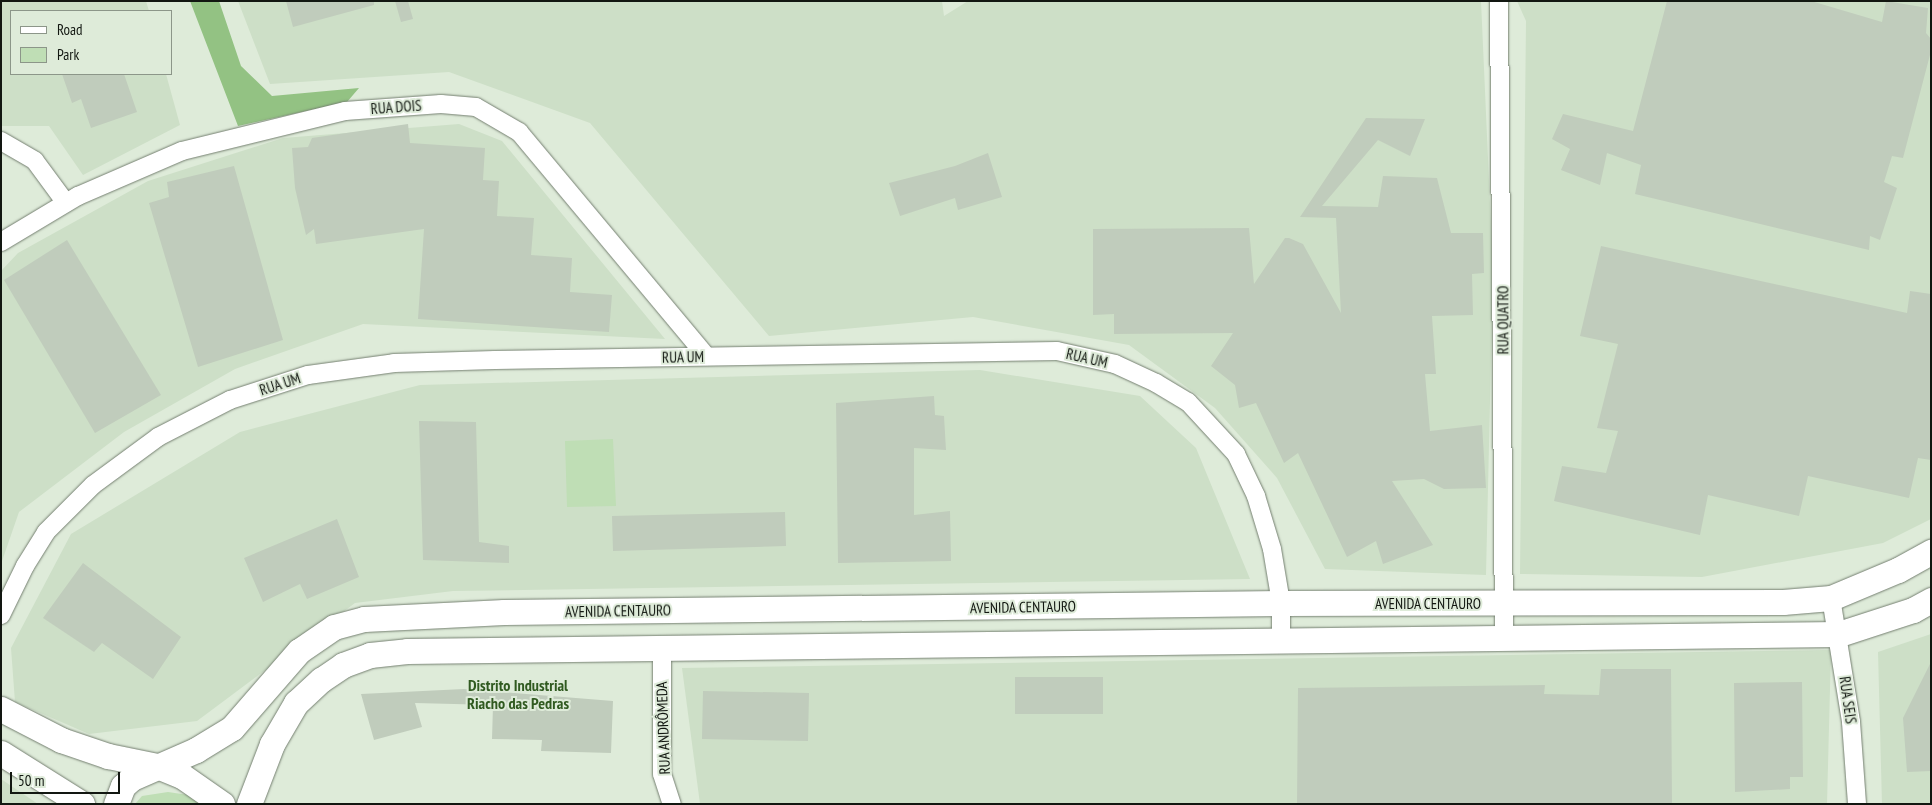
<!DOCTYPE html>
<meta charset="utf-8">
<style>
body{margin:0}
#map{position:relative;width:1932px;height:805px;overflow:hidden;background:#deebd9;font-family:"PT Sans Narrow",sans-serif}
div>[style]{position:absolute}
[style*='--x']{left:calc(var(--x)*1px);top:calc(var(--y)*1px);width:calc(var(--w)*1px);rotate:calc(var(--a)*1deg)}
.built>*{inset:0;background:#cddfc7}
.green>*{inset:0;background:#bfdeb5}
.forest>*{inset:0;background:#93c283}
.building>*{inset:0;background:#c0ccbc}
.roads{filter:drop-shadow(0 0 1px #747f70) drop-shadow(0 0 1px #747f70)}
.street>*{height:18px;margin:-9px;padding:0 9px;transform-origin:9px;border-radius:9px;background:#fff}
.secondary>*{height:25px;margin:-12.5px;padding:0 12.5px;transform-origin:12.5px;border-radius:12.5px;background:#fff}
span{translate:-50% -50%;white-space:nowrap;text-align:center;line-height:1.15;-webkit-text-stroke:4px #deebd9;paint-order:stroke}
.street-label{font-size:15px;color:#121711}
.neighbourhood-label{font-size:16px;color:#305a20;font-weight:700}
.frame{position:absolute;inset:0;border:2px solid #121711;pointer-events:none}
.legend{position:absolute;left:10px;top:10px;width:162px;height:65px;box-sizing:border-box;background:#deebd9;border:1px solid #8c9689;margin:0;padding:6px 9px;list-style:none;font-size:15px;color:#121711}
.legend li{display:flex;align-items:center;gap:10px;height:25px}
.legend b{width:25px;border:1px solid #8c9689}
.scale{position:absolute;left:10px;top:772px;width:110px;height:22px;box-sizing:border-box;border:2px solid #121711;border-top:0;padding-left:6px;font-size:15px;line-height:18px;white-space:nowrap;color:#121711;-webkit-text-stroke:4px #deebd9;paint-order:stroke}
</style>
<div id="map">
<div class="built">
<i style="clip-path:polygon(1px 1px,146px 1px,149px 11px,11px 11px,11px 74px,166px 74px,180px 125px,83px 175px,49px 126px,1px 126px)"></i>
<i style="clip-path:polygon(238px 1px,942px 1px,944px 16px,968px 1px,1481px 1px,1493px 271px,1486px 575px,1325px 569px,1277px 478px,1215px 408px,1129px 345px,973px 317px,769px 336px,590px 123px,449px 72px,270px 84px)"></i>
<i style="clip-path:polygon(1517px 1px,1931px 1px,1931px 519px,1883px 543px,1702px 577px,1520px 574px,1526px 21px)"></i>
<i style="clip-path:polygon(459px 124px,502px 141px,665px 339px,363px 324px,235px 369px,124px 432px,19px 512px,1px 564px,1px 271px,18px 253px,148px 181px,283px 138px)"></i>
<i style="clip-path:polygon(980px 370px,1140px 396px,1196px 448px,1250px 579px,453px 591px,355px 603px,197px 721px,89px 734px,15px 702px,11px 648px,71px 534px,240px 432px,420px 385px)"></i>
<i style="clip-path:polygon(1931px 634px,1931px 804px,1882px 804px,1878px 652px)"></i>
<i style="clip-path:polygon(1831px 650px,1827px 804px,700px 804px,682px 668px)"></i>
<i style="clip-path:polygon(1px 779px,38px 804px,1px 804px)"></i>
</div>
<div class="green">
<i style="clip-path:polygon(613px 439px,616px 506px,567px 507px,565px 441px)"></i>
<i style="clip-path:polygon(168px 792px,195px 796px,203px 804px,135px 804px,142px 796px)"></i>
</div>
<div class="forest">
<i style="clip-path:polygon(190px 1px,219px 1px,241px 66px,272px 96px,359px 88px,347px 102px,238px 126px)"></i>
</div>
<div class="building">
<i style="clip-path:polygon(286px 1px,374px 1px,374px 5px,293px 27px)"></i>
<i style="clip-path:polygon(395px 1px,408px 1px,413px 19px,401px 22px)"></i>
<i style="clip-path:polygon(1667px 1px,1811px 1px,1882px 22px,1886px 1px,1928px 8px,1926px 33px,1931px 39px,1931px 51px,1903px 158px,1892px 156px,1884px 182px,1897px 188px,1880px 240px,1870px 236px,1869px 250px,1635px 194px,1641px 165px,1607px 153px,1600px 185px,1561px 170px,1570px 149px,1552px 139px,1563px 114px,1633px 131px)"></i>
<i style="clip-path:polygon(62px 74px,124px 74px,137px 112px,91px 128px,81px 99px,72px 103px)"></i>
<i style="clip-path:polygon(1366px 118px,1425px 119px,1410px 156px,1378px 140px,1322px 206px,1378px 207px,1383px 176px,1437px 178px,1451px 233px,1483px 233px,1484px 273px,1472px 274px,1473px 315px,1432px 316px,1436px 374px,1425px 374px,1430px 431px,1482px 425px,1486px 488px,1444px 489px,1424px 479px,1392px 481px,1433px 545px,1383px 564px,1376px 541px,1347px 557px,1298px 453px,1284px 463px,1256px 403px,1239px 408px,1235px 385px,1211px 366px,1233px 333px,1114px 334px,1114px 314px,1093px 315px,1093px 229px,1249px 228px,1254px 284px,1285px 238px,1289px 238px,1303px 244px,1341px 313px,1336px 218px,1300px 217px)"></i>
<i style="clip-path:polygon(408px 124px,410px 143px,485px 148px,483px 180px,499px 181px,497px 216px,534px 218px,531px 255px,572px 258px,570px 292px,612px 295px,609px 332px,418px 319px,424px 229px,316px 244px,314px 229px,306px 235px,295px 188px,292px 148px,308px 147px,312px 138px)"></i>
<i style="clip-path:polygon(988px 153px,1002px 197px,958px 210px,955px 198px,900px 216px,889px 183px,955px 166px)"></i>
<i style="clip-path:polygon(234px 166px,283px 340px,198px 367px,149px 203px,169px 197px,167px 182px)"></i>
<i style="clip-path:polygon(67px 240px,161px 395px,95px 433px,4px 280px)"></i>
<i style="clip-path:polygon(1601px 246px,1907px 313px,1910px 291px,1931px 294px,1931px 460px,1918px 458px,1909px 498px,1808px 476px,1799px 516px,1708px 495px,1700px 535px,1554px 501px,1562px 466px,1606px 473px,1618px 431px,1597px 428px,1618px 344px,1580px 336px)"></i>
<i style="clip-path:polygon(934px 396px,935px 415px,944px 416px,946px 450px,914px 448px,914px 515px,950px 511px,951px 561px,838px 563px,836px 403px)"></i>
<i style="clip-path:polygon(419px 421px,476px 422px,479px 542px,509px 546px,509px 563px,423px 560px)"></i>
<i style="clip-path:polygon(785px 512px,786px 546px,613px 551px,612px 516px)"></i>
<i style="clip-path:polygon(337px 519px,359px 577px,307px 599px,300px 584px,263px 602px,244px 558px)"></i>
<i style="clip-path:polygon(83px 563px,181px 637px,153px 679px,102px 643px,94px 652px,43px 618px)"></i>
<i style="clip-path:polygon(1931px 662px,1931px 771px,1907px 772px,1903px 718px)"></i>
<i style="clip-path:polygon(1601px 669px,1671px 669px,1672px 804px,1297px 804px,1298px 688px,1545px 685px,1544px 694px,1599px 695px)"></i>
<i style="clip-path:polygon(1015px 677px,1103px 677px,1103px 714px,1015px 714px)"></i>
<i style="clip-path:polygon(1802px 682px,1803px 777px,1790px 777px,1790px 789px,1735px 792px,1734px 683px)"></i>
<i style="clip-path:polygon(464px 689px,613px 701px,611px 753px,541px 751px,542px 740px,492px 739px,493px 705px,415px 703px,422px 727px,374px 740px,361px 694px)"></i>
<i style="clip-path:polygon(703px 691px,809px 693px,808px 741px,702px 739px)"></i>
</div>
<div class="roads">
<div class="street">
<i style="--x:1499;--y:1;--w:639;--a:89.55"></i>
<i style="--x:1;--y:141;--w:39;--a:30"></i>
<i style="--x:35;--y:161;--w:52;--a:53.6"></i>
<i style="--x:1;--y:242;--w:90;--a:-30.9"></i>
<i style="--x:78;--y:196;--w:113;--a:-23.4"></i>
<i style="--x:182;--y:151;--w:168;--a:-13.8"></i>
<i style="--x:345;--y:111;--w:96;--a:-4.2"></i>
<i style="--x:441;--y:104;--w:35;--a:5"></i>
<i style="--x:476;--y:107;--w:50;--a:30.2"></i>
<i style="--x:519;--y:132;--w:292;--a:50.1"></i>
<i style="--x:1831;--y:598;--w:126;--a:80.8"></i>
<i style="--x:1851;--y:722;--w:82;--a:85.8"></i>
<i style="--x:1;--y:615;--w:55;--a:-63.9"></i>
<i style="--x:25;--y:566;--w:40;--a:-58"></i>
<i style="--x:46;--y:532;--w:66;--a:-45"></i>
<i style="--x:93;--y:485;--w:81;--a:-36.4"></i>
<i style="--x:158;--y:437;--w:81;--a:-27.2"></i>
<i style="--x:230;--y:400;--w:82;--a:-17.8"></i>
<i style="--x:308;--y:375;--w:87;--a:-7.9"></i>
<i style="--x:394;--y:363;--w:101;--a:-1.7"></i>
<i style="--x:495;--y:360;--w:562;--a:-0.92"></i>
<i style="--x:1057;--y:351;--w:59;--a:12.6"></i>
<i style="--x:1115;--y:364;--w:45;--a:24.9"></i>
<i style="--x:1156;--y:383;--w:37;--a:31"></i>
<i style="--x:1188;--y:402;--w:71;--a:47.3"></i>
<i style="--x:1236;--y:454;--w:47;--a:64.5"></i>
<i style="--x:1256;--y:496;--w:55;--a:73.2"></i>
<i style="--x:1272;--y:549;--w:55;--a:80.5"></i>
<i style="--x:1281;--y:603;--w:37;--a:90"></i>
<i style="--x:662;--y:651;--w:123;--a:90"></i>
<i style="--x:662;--y:774;--w:32;--a:72"></i>
</div>
<div class="secondary">
<i style="--x:1;--y:709;--w:68;--a:27.3"></i>
<i style="--x:61;--y:740;--w:50;--a:18.8"></i>
<i style="--x:108;--y:756;--w:50;--a:11.5"></i>
<i style="--x:157;--y:766;--w:27;--a:22"></i>
<i style="--x:182;--y:776;--w:49;--a:35"></i>
<i style="--x:1;--y:753;--w:96;--a:32.2"></i>
<i style="--x:116;--y:804;--w:19;--a:-69"></i>
<i style="--x:123;--y:786;--w:12;--a:-42"></i>
<i style="--x:132;--y:778;--w:70;--a:-23.6"></i>
<i style="--x:196;--y:750;--w:42;--a:-31.4"></i>
<i style="--x:232;--y:728;--w:102;--a:-49"></i>
<i style="--x:299;--y:651;--w:42;--a:-34.4"></i>
<i style="--x:334;--y:627;--w:31;--a:-15"></i>
<i style="--x:364;--y:619;--w:140;--a:-2.9"></i>
<i style="--x:504;--y:612;--w:777;--a:-0.66"></i>
<i style="--x:1281;--y:603;--w:502;--a:-0.11"></i>
<i style="--x:1783;--y:602;--w:48;--a:-4.8"></i>
<i style="--x:1831;--y:598;--w:73;--a:-22.7"></i>
<i style="--x:1898;--y:570;--w:38;--a:-29"></i>
<i style="--x:249;--y:804;--w:64;--a:-69"></i>
<i style="--x:272;--y:744;--w:48;--a:-59.7"></i>
<i style="--x:296;--y:703;--w:34;--a:-43"></i>
<i style="--x:321;--y:680;--w:27;--a:-34"></i>
<i style="--x:343;--y:665;--w:29;--a:-20"></i>
<i style="--x:370;--y:655;--w:37;--a:-6"></i>
<i style="--x:407;--y:651;--w:1432;--a:-0.68"></i>
<i style="--x:1839;--y:634;--w:78;--a:-18"></i>
<i style="--x:1913;--y:610;--w:21;--a:-29"></i>
</div>
</div>
<div class="street-label">
<span style="left:396px;top:107px;rotate:-4deg">RUA DOIS</span>
<span style="left:1503px;top:320px;rotate:-90deg">RUA QUATRO</span>
<span style="left:683px;top:357px;rotate:-1deg">RUA UM</span>
<span style="left:1087px;top:358px;rotate:13deg">RUA UM</span>
<span style="left:280px;top:384px;rotate:-18deg">RUA UM</span>
<span style="left:1428px;top:604px">AVENIDA CENTAURO</span>
<span style="left:1023px;top:607px;rotate:-1deg">AVENIDA CENTAURO</span>
<span style="left:618px;top:611px;rotate:-1deg">AVENIDA CENTAURO</span>
<span style="left:1848px;top:700px;rotate:82deg">RUA SEIS</span>
<span style="left:663px;top:728px;rotate:-92deg">RUA ANDRÔMEDA</span>
</div>
<div class="neighbourhood-label">
<span style="left:518px;top:694px">Distrito Industrial<br>Riacho das Pedras</span>
</div>
<div class="frame"></div>
<ul class="legend">
<li><b style="height:6px;background:#fff"></b>Road</li>
<li><b style="height:14px;background:#bfdeb5"></b>Park</li>
</ul>
<div class="scale">50 m</div>
</div>
